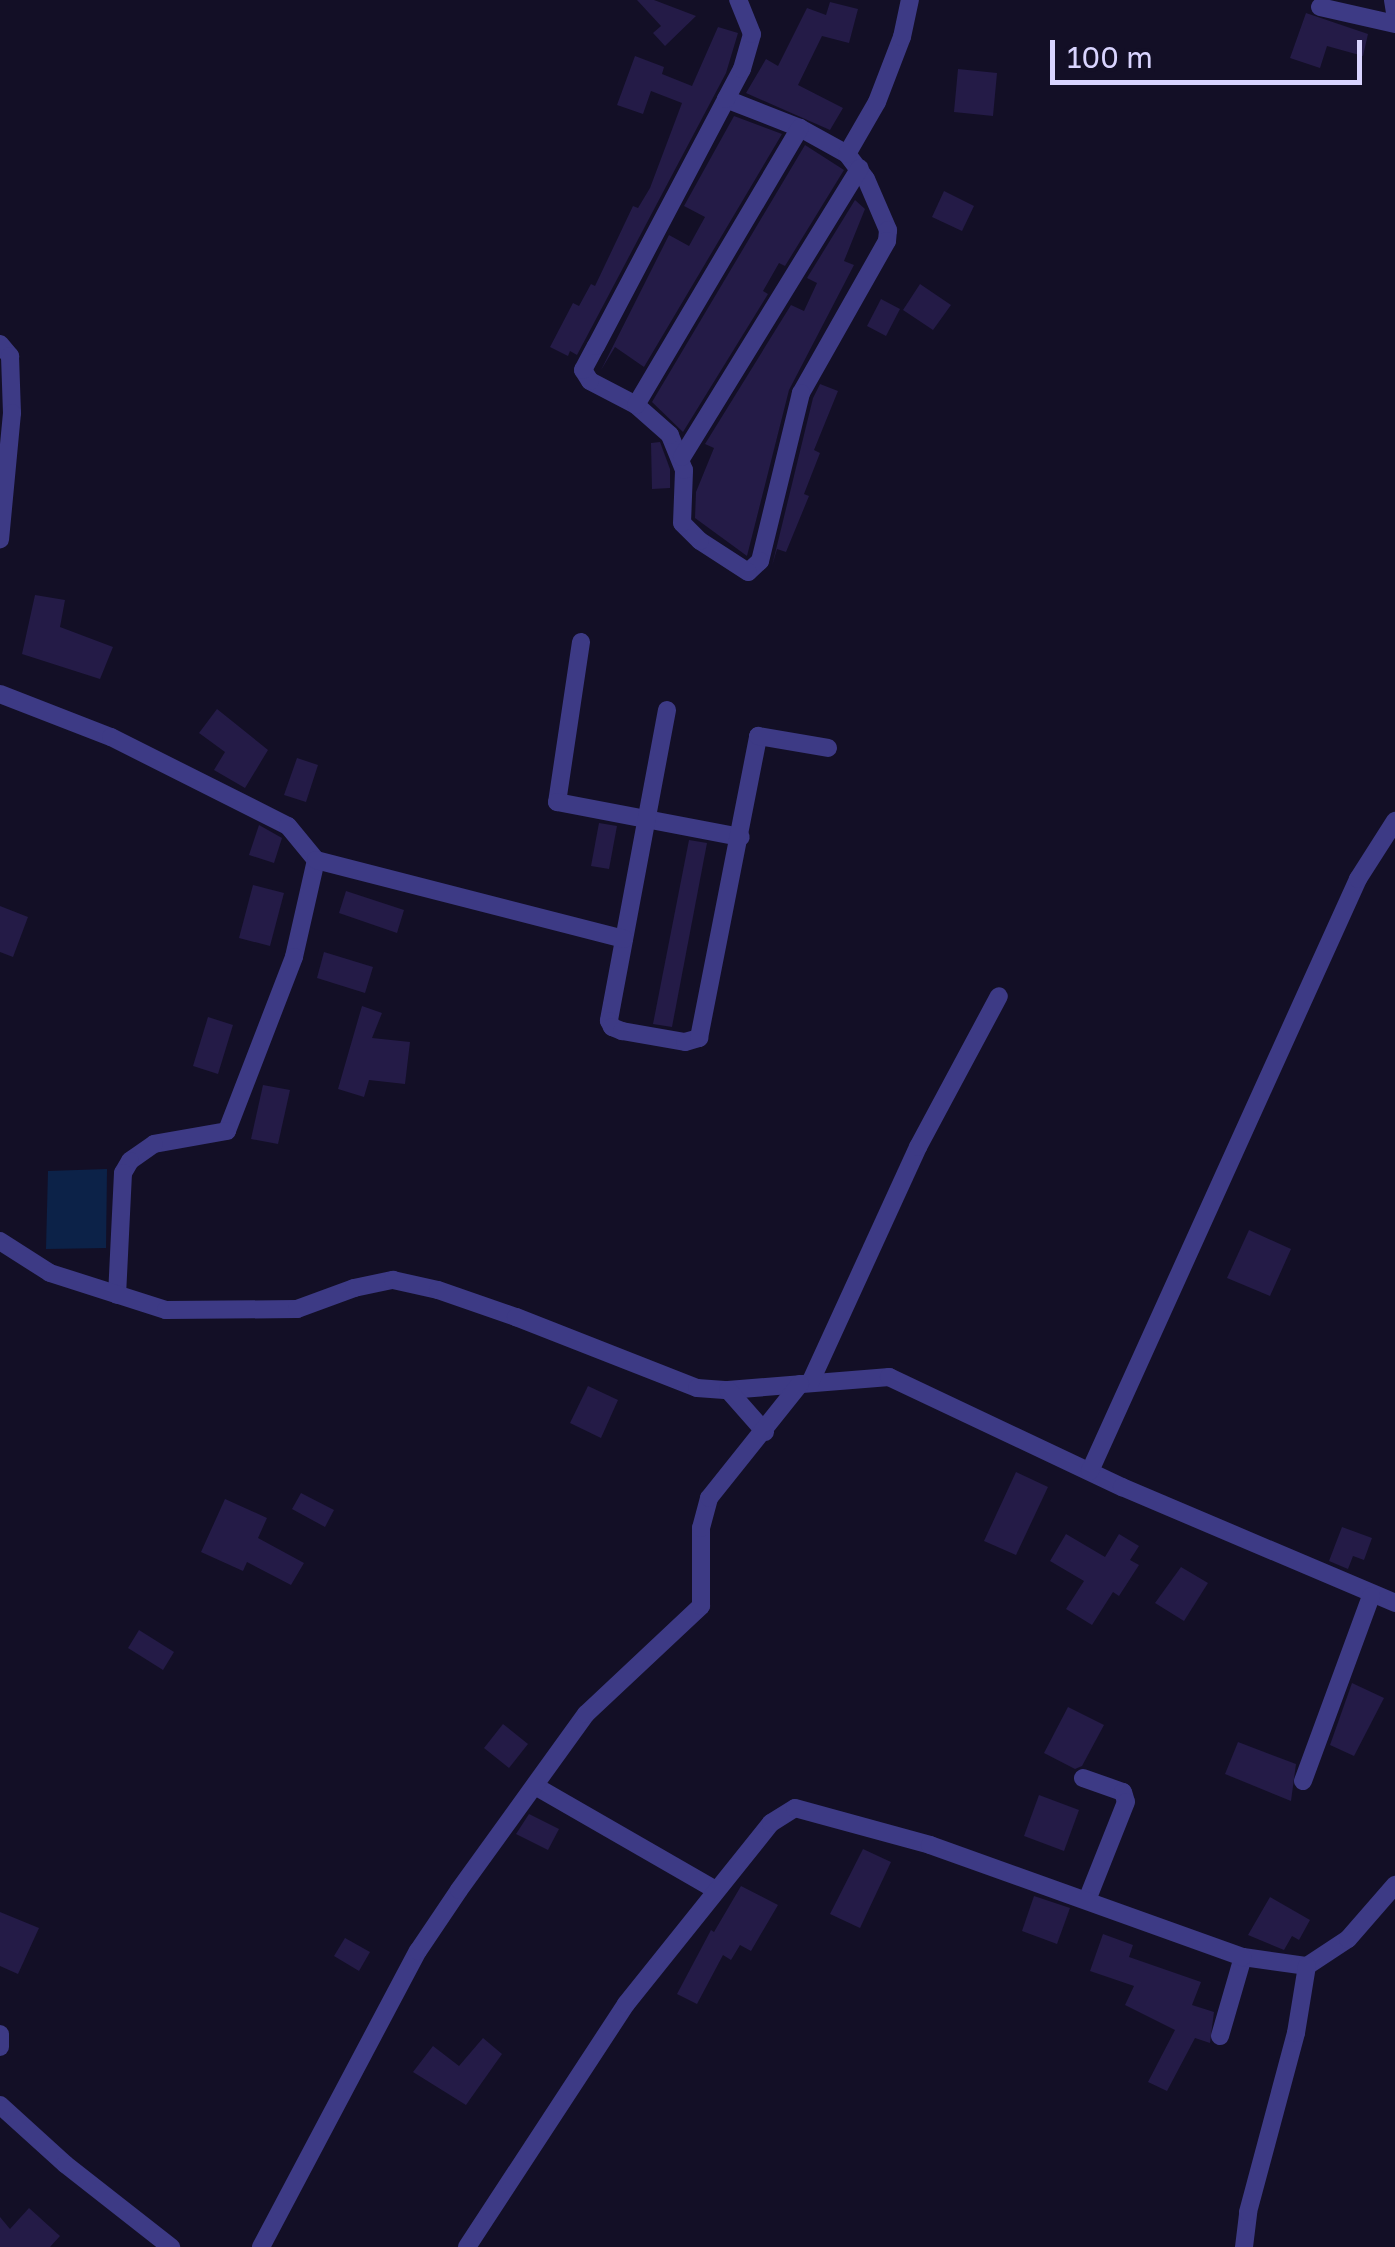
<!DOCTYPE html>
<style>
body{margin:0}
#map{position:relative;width:1395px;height:2247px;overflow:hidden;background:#130f26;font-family:"Golos Text",sans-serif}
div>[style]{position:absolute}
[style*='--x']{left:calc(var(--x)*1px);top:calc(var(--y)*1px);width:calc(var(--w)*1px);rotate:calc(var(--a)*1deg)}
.water>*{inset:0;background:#0c2248}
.building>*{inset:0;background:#241b47}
.minor>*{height:18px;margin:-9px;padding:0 9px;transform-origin:9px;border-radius:9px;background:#3d3a85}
span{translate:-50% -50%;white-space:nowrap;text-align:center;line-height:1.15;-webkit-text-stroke:8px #130f26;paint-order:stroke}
.scale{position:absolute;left:1050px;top:40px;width:312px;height:45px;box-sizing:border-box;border:5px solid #d9d4ff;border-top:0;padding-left:12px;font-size:30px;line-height:35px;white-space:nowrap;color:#d9d4ff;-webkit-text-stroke:8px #130f26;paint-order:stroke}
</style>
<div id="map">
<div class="water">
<i style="clip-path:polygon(107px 1169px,106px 1248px,46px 1249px,48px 1171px)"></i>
</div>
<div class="building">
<i style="clip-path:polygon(637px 0,654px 0,696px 16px,665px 46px,653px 33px,661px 26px)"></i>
<i style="clip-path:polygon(830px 2px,858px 9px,849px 43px,822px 36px,798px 85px,843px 108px,830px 130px,746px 93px,766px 59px,778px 66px,807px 8px,826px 15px)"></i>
<i style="clip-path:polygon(1306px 13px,1368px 34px,1363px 56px,1327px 46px,1320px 68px,1290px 58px)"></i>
<i style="clip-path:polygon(718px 27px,738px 33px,726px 73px,577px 355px,570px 351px,568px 356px,550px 347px,573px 303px,579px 306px,591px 284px,595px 286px,633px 206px,638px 208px,650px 188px,682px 103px,651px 91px,643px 114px,617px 105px,635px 56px,664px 67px,662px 74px,692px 86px)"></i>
<i style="clip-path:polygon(958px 69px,997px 73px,993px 116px,954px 112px)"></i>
<i style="clip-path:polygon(734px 116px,782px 134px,644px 367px,615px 347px,601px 370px,669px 235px,689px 246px,705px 217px,684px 206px)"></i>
<i style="clip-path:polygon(805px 145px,844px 170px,785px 266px,779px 263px,763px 291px,768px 294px,683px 432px,652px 402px)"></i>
<i style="clip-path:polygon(944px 191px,974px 206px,962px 231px,932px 217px)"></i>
<i style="clip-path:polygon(855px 200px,865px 209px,844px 261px,854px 265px,789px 390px,747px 556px,695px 518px,696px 492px,714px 448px,705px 444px,791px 305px,804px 311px,817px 283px,807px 278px)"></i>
<i style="clip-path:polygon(920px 284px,951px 305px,933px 330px,903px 310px)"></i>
<i style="clip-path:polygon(881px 299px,900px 309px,886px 336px,867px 326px)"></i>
<i style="clip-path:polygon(820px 384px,838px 391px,814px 450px,820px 453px,804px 494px,809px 496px,786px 552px,777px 549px,772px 566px,813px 398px)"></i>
<i style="clip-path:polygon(660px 442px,670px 469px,670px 488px,652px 489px,651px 443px)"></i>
<i style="clip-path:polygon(35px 595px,65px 600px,60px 627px,113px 647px,100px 679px,22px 654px)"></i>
<i style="clip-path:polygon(217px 709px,268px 750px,245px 788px,214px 770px,225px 752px,199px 733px)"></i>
<i style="clip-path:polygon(297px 758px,318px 765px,306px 802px,284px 795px)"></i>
<i style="clip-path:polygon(599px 823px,617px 826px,609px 869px,591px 866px)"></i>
<i style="clip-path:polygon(259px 825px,282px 838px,274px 863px,249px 855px)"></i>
<i style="clip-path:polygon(689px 840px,707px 843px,672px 1027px,653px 1024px)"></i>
<i style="clip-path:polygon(253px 885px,284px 893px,270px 946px,239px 938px)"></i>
<i style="clip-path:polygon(346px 891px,404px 910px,397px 933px,339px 913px)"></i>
<i style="clip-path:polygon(0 906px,28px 917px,13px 957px,0 952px)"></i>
<i style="clip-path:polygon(324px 952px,373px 967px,365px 993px,317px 978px)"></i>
<i style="clip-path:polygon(362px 1006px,382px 1013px,372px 1038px,410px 1042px,405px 1084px,369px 1080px,364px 1097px,338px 1089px)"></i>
<i style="clip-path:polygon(208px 1017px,233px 1025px,218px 1074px,193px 1066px)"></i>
<i style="clip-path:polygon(263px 1085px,290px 1090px,278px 1144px,251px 1139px)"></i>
<i style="clip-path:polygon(1249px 1230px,1291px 1249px,1270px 1296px,1227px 1278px)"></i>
<i style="clip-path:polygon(588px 1386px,618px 1400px,601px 1438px,570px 1423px)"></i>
<i style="clip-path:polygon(1016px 1472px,1048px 1487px,1016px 1555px,984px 1541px)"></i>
<i style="clip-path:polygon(301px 1493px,334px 1510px,325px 1527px,292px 1509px)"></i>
<i style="clip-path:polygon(225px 1499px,267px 1518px,258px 1538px,304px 1563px,291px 1585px,247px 1562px,243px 1571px,201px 1552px)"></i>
<i style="clip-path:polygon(1342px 1527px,1372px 1538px,1364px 1560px,1353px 1556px,1348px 1569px,1329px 1561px)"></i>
<i style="clip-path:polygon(1066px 1534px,1105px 1557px,1119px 1534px,1139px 1546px,1130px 1560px,1139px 1565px,1119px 1596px,1113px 1592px,1092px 1625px,1066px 1609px,1084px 1581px,1050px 1561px)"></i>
<i style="clip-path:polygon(1181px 1567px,1208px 1583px,1184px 1621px,1155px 1603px)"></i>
<i style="clip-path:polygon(139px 1630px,174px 1652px,163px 1670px,128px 1648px)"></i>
<i style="clip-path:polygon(1352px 1683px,1384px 1698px,1354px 1756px,1330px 1745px)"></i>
<i style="clip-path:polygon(1068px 1707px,1104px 1725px,1082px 1766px,1075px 1769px,1044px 1753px)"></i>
<i style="clip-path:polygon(503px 1724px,528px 1744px,509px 1768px,484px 1748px)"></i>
<i style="clip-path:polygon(1238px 1742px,1296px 1764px,1291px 1801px,1225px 1774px)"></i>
<i style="clip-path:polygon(1039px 1795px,1079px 1810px,1064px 1851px,1024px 1836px)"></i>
<i style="clip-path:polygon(529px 1814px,559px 1829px,548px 1850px,516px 1834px)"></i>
<i style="clip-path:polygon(863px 1849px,891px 1862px,860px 1928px,830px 1914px)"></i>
<i style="clip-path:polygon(741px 1886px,778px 1905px,751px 1951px,740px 1945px,731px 1960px,723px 1955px,697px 2004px,677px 1994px,711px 1930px,714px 1932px)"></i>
<i style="clip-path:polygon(1034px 1896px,1070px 1908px,1057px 1944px,1022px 1931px)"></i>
<i style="clip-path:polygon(1270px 1897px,1310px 1920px,1299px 1940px,1292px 1936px,1284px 1950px,1248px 1935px)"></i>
<i style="clip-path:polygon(0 1912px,39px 1928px,18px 1974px,0 1966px)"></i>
<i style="clip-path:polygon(1103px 1934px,1133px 1945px,1129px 1957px,1201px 1982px,1192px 2005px,1214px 2012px,1210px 2043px,1195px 2038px,1167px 2091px,1148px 2082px,1175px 2030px,1125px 2005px,1134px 1986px,1090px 1971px)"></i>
<i style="clip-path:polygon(345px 1938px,370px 1952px,359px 1971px,334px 1956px)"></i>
<i style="clip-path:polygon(483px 2038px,502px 2054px,466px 2105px,413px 2072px,433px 2046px,459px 2066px)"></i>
<i style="clip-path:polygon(29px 2208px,60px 2236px,50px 2247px,0 2247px,0 2217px,10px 2229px)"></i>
</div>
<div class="minor">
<i style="--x:1393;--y:0;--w:13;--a:81"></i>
<i style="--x:1320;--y:7;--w:77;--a:12.8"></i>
<i style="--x:726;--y:99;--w:79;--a:21.4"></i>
<i style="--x:800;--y:128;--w:54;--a:29"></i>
<i style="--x:847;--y:154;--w:31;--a:53"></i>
<i style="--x:866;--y:179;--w:56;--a:66.7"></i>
<i style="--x:888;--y:230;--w:11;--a:95"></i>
<i style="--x:887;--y:241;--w:175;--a:119.5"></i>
<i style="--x:801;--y:393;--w:173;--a:103.7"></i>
<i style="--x:760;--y:561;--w:16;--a:137"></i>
<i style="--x:748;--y:572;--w:57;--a:-147.1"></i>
<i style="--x:700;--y:541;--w:25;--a:-135"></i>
<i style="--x:682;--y:523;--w:53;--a:-87.8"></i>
<i style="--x:684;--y:470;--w:38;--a:-112"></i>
<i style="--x:670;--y:435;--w:45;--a:-138.6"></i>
<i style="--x:636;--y:405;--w:52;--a:-152.4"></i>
<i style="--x:590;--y:381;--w:13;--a:-122"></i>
<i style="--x:583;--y:370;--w:27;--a:-62"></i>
<i style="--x:596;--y:346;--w:279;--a:-62.2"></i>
<i style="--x:726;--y:99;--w:34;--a:-62"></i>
<i style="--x:742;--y:69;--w:36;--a:-74"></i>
<i style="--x:752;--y:34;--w:37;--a:-112"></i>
<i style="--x:847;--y:154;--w:60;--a:-60"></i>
<i style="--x:877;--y:102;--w:70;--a:-69"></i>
<i style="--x:902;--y:37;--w:38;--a:-78"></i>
<i style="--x:0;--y:344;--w:16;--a:50"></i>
<i style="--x:10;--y:356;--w:57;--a:88"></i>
<i style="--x:12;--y:413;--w:127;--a:95.4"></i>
<i style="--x:636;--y:405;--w:322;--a:-59.4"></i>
<i style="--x:682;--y:457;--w:339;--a:-58.4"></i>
<i style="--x:581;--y:642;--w:162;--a:98.5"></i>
<i style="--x:557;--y:802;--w:187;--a:10.8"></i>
<i style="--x:0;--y:694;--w:119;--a:21.2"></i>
<i style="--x:111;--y:737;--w:198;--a:26.7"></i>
<i style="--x:288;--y:826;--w:44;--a:50.5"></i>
<i style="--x:316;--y:860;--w:99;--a:102.8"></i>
<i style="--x:294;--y:957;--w:186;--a:111.1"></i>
<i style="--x:227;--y:1131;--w:74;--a:169.9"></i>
<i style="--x:154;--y:1144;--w:29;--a:145"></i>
<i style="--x:130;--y:1161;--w:14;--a:120"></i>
<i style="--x:123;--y:1173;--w:122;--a:92.8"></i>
<i style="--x:667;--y:710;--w:316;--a:100.6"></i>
<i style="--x:609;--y:1021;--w:7;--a:63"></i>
<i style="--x:612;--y:1027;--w:11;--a:22"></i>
<i style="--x:622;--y:1031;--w:64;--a:9.9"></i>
<i style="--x:685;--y:1042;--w:15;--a:-16"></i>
<i style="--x:699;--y:1038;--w:308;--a:-78.9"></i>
<i style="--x:758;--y:736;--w:71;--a:9.7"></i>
<i style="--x:316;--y:860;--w:318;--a:14.4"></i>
<i style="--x:0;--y:1241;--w:59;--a:32.6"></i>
<i style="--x:50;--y:1273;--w:122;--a:17.7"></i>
<i style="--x:166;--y:1310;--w:131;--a:-0.4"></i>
<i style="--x:297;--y:1309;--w:61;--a:-20.2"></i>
<i style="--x:354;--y:1288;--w:40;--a:-12"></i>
<i style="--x:393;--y:1280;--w:46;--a:12.5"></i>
<i style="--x:438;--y:1290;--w:83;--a:19.1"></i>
<i style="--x:516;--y:1317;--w:194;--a:21.4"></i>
<i style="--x:697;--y:1388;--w:31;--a:4"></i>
<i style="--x:728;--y:1390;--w:162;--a:-4.6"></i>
<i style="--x:889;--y:1377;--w:258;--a:25.3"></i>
<i style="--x:1122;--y:1487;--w:297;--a:23"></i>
<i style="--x:810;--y:1383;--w:260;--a:-65.4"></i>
<i style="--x:918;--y:1147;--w:171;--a:-61.8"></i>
<i style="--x:728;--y:1390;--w:56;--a:48.6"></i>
<i style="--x:1090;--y:1471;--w:650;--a:-65.64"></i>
<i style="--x:1358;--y:879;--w:69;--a:-57.5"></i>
<i style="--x:1083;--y:1778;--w:42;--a:19.3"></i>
<i style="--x:1123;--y:1792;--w:10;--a:73"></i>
<i style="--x:1126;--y:1802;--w:105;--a:111.7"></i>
<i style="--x:1303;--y:1781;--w:197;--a:-69.8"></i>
<i style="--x:535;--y:1786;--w:209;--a:29.9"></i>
<i style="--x:0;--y:2034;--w:13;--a:90"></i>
<i style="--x:1220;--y:2036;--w:82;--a:-73.8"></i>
<i style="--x:1243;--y:1957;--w:65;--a:8"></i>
<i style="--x:1307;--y:1966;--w:49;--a:-33.4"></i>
<i style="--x:1348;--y:1939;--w:72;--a:-49"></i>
<i style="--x:0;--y:2105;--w:88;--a:42.2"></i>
<i style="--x:65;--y:2164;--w:135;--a:38.1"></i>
<i style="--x:261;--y:2247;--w:335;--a:-62.1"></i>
<i style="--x:418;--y:1951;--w:73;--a:-56.1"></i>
<i style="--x:459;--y:1890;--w:217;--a:-54.2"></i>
<i style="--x:586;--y:1714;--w:158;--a:-43.2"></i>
<i style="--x:701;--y:1606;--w:78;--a:-90"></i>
<i style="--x:701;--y:1528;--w:31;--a:-75"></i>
<i style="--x:709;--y:1498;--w:146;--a:-51.4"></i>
<i style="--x:467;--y:2247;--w:290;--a:-56.8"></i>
<i style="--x:626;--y:2004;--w:232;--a:-51.3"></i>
<i style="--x:771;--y:1823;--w:28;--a:-32"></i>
<i style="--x:795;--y:1808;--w:140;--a:15.3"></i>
<i style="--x:930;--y:1845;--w:332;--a:19.7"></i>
<i style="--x:1244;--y:2247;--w:35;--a:-83"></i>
<i style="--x:1248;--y:2212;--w:185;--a:-75"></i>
<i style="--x:1296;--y:2033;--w:68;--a:-80.7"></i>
</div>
<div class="scale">100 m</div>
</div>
